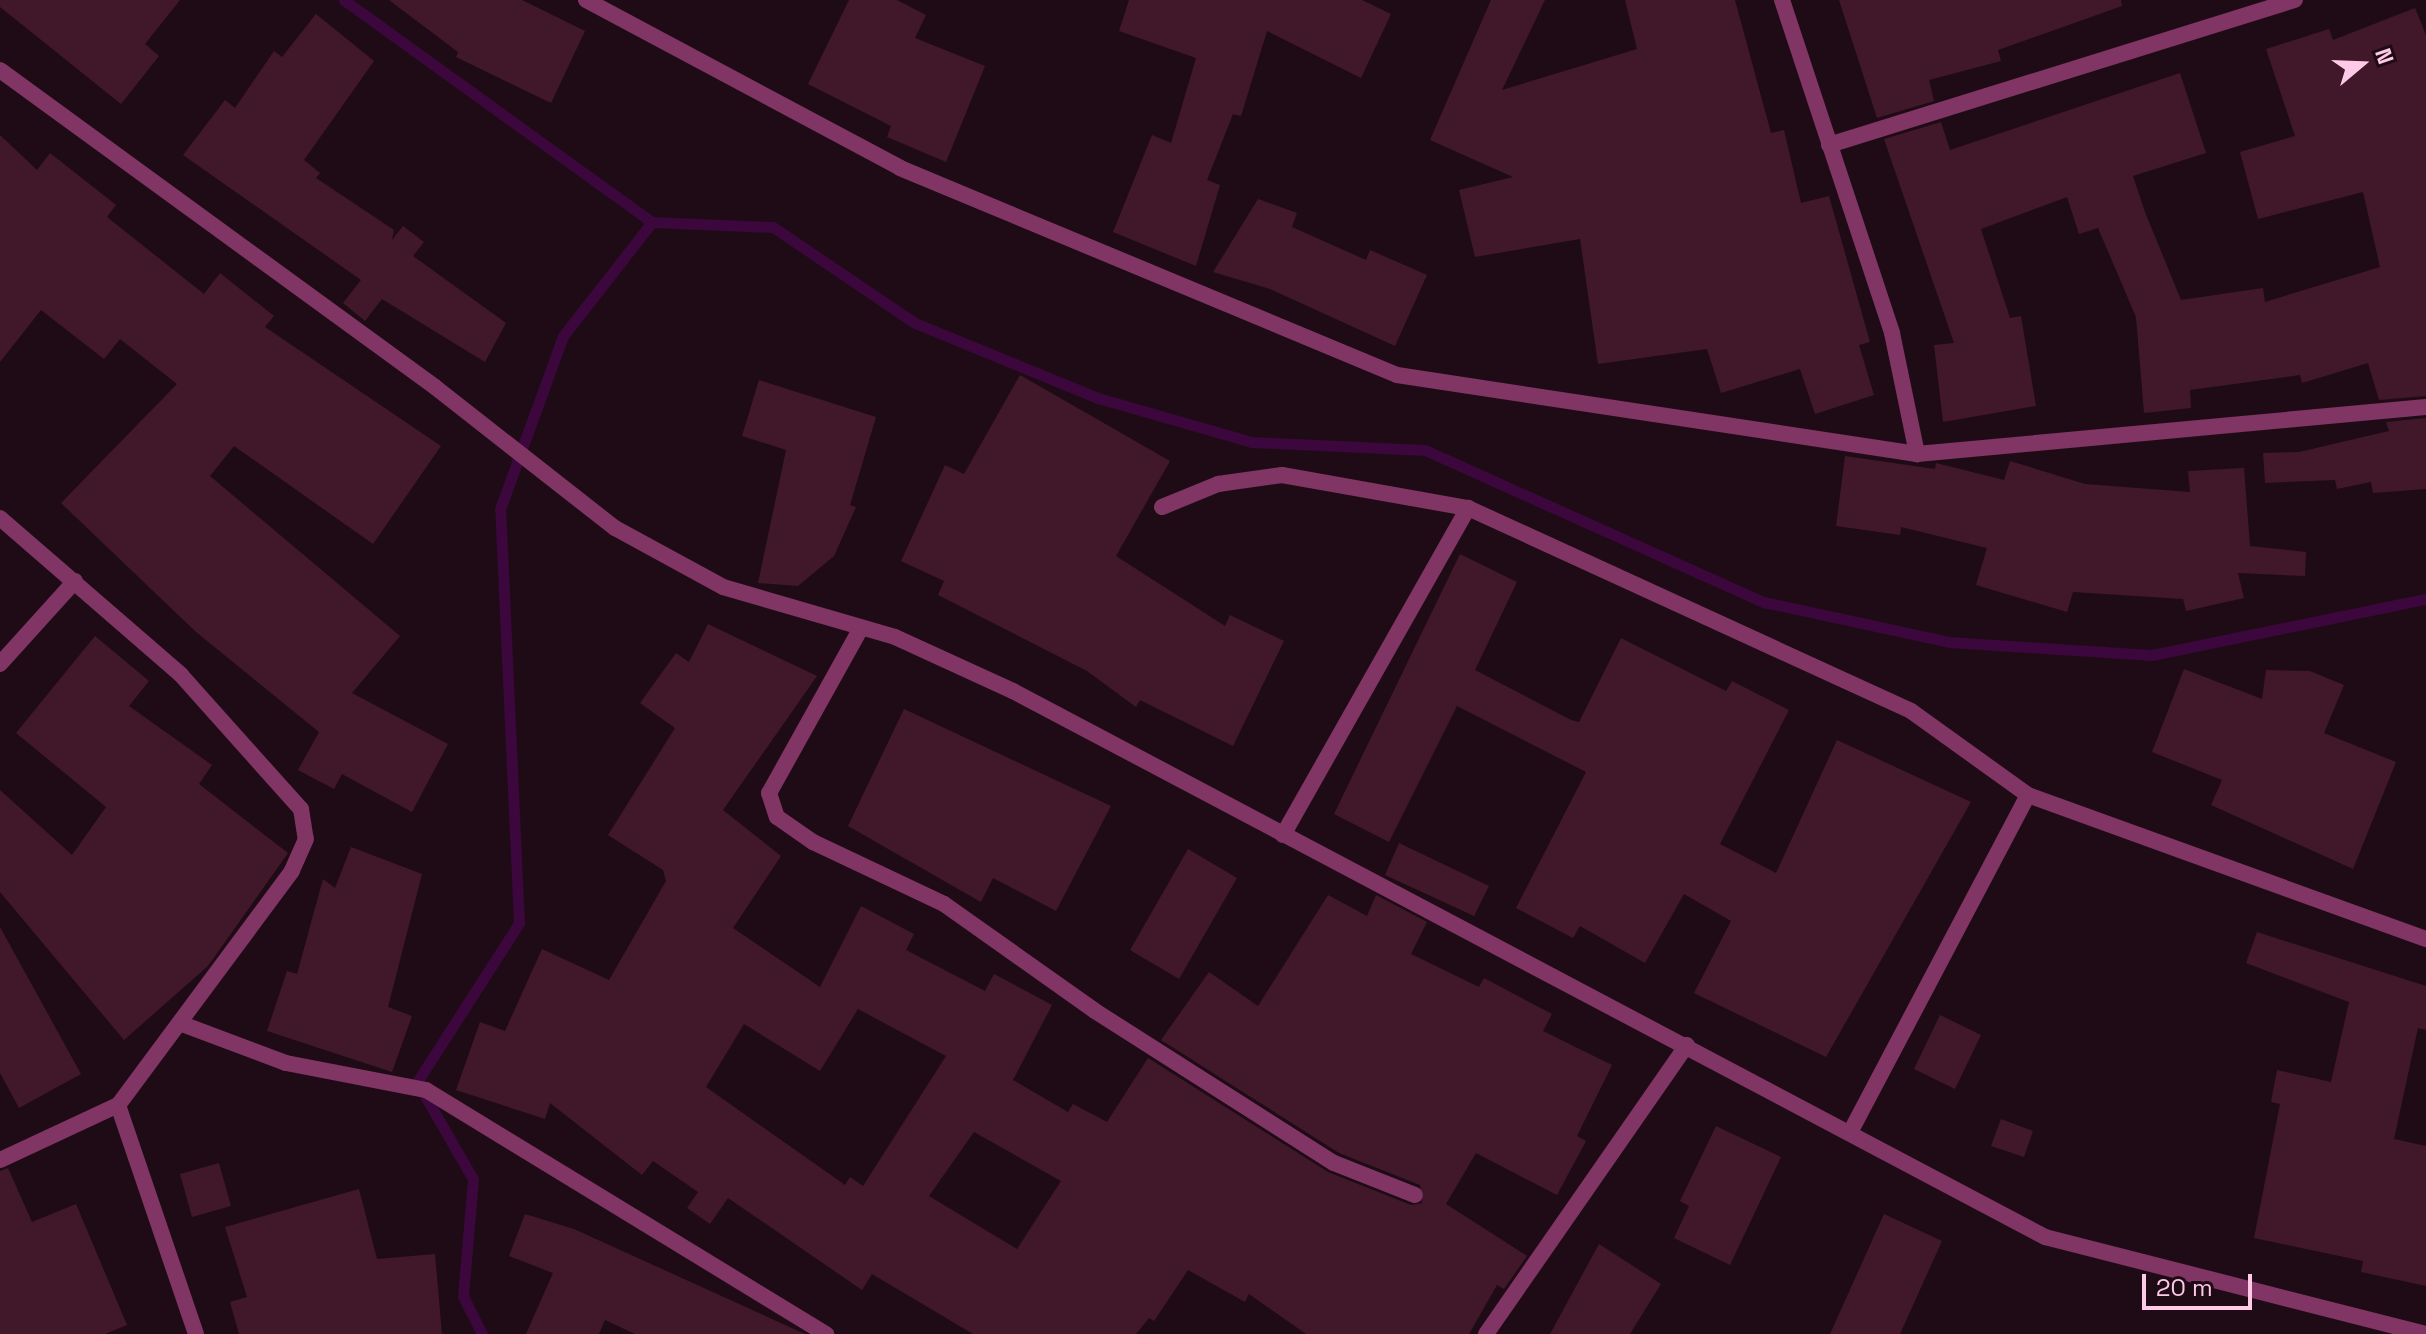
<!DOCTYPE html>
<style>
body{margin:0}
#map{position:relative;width:2426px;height:1334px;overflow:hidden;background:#1f0b15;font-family:"Space Grotesk",sans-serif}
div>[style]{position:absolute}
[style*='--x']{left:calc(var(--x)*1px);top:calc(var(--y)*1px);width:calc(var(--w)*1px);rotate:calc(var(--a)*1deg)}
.stream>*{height:11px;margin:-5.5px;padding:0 5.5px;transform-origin:5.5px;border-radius:5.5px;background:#3b073c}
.building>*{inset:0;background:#41172a}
.street>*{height:16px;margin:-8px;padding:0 8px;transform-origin:8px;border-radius:8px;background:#803564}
span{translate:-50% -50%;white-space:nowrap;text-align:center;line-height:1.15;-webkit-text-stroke:8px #1f0b15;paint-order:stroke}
.north{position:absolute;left:2322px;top:24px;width:80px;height:80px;-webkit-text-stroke:6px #1f0b15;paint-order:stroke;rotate:71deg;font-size:22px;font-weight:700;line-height:32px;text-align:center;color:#ffcae7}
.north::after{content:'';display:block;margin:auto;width:28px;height:36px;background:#ffcae7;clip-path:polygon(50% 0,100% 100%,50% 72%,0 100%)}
.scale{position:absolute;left:2142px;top:1274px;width:110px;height:36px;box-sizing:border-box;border:4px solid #ffcae7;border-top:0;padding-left:10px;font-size:24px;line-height:28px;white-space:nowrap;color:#ffcae7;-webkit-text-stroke:6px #1f0b15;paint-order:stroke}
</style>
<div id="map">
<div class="stream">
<i style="--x:344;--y:0;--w:380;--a:35.8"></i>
<i style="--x:652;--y:222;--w:121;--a:2.4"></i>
<i style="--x:773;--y:227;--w:171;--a:34.1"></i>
<i style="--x:915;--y:323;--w:198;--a:22.3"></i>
<i style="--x:1098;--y:398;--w:159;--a:16"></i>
<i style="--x:1251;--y:442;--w:174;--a:2.6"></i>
<i style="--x:1425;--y:450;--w:372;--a:24.2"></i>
<i style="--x:1764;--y:602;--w:189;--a:12.2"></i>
<i style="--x:1949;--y:642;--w:203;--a:3.7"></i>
<i style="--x:2152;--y:655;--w:280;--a:-11.6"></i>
<i style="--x:482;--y:1334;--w:42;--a:-116.6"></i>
<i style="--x:463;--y:1296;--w:117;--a:-85.1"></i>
<i style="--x:473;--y:1179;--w:112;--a:-120"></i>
<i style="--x:417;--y:1082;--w:189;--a:-57.3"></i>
<i style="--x:519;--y:923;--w:414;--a:-92.6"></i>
<i style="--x:500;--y:509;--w:184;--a:-70"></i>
<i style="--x:563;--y:336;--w:145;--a:-52"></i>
</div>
<div class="building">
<i style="clip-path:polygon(0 0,180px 0,145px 44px,159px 56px,121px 104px,0 7px)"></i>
<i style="clip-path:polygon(389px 0,522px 0,585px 31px,551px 103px,456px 57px,458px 52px)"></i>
<i style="clip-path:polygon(849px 0,897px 0,926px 15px,915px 38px,985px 66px,946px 162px,887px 137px,891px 126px,808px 84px)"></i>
<i style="clip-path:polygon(1129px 0,1362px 0,1391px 14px,1361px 78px,1267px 31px,1241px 116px,1233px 114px,1207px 180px,1220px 185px,1196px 266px,1113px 232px,1152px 135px,1171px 143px,1196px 58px,1119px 31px)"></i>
<i style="clip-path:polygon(1491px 0,1545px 0,1502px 90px,1637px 49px,1625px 0,1735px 0,1771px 133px,1784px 130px,1801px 203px,1829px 196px,1870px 342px,1859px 345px,1874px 395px,1815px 414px,1800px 369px,1721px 393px,1707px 349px,1598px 364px,1580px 239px,1475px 257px,1459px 190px,1513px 177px,1430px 140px)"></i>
<i style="clip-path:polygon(1839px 0,2121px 0,2122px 6px,1998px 50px,2001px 61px,1929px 80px,1934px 101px,1877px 118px)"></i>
<i style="clip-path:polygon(2415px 8px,2426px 35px,2426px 396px,2379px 400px,2368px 363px,2302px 383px,2300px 375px,2190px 390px,2191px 408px,2144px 413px,2136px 317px,2098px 228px,2079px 234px,2067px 197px,1981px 229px,2010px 318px,2021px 316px,2036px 406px,1943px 422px,1934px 345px,1954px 343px,1884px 139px,1941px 122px,1950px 150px,2180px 73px,2206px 153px,2133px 176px,2145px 212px,2181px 300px,2263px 288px,2265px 302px,2380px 267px,2363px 192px,2258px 219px,2240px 152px,2295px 136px,2266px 49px,2329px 29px,2333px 40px)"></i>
<i style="clip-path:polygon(316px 14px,374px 61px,304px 160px,320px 173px,316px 178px,394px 230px,392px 240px,403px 226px,424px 242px,413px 256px,506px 323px,485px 362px,382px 299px,365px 321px,343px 303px,361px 280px,183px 155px,225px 100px,235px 108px,274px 51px,282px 57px)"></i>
<i style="clip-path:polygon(0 135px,37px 170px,50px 153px,116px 205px,107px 217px,204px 294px,220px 273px,274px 316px,265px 327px,441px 446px,373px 544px,234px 446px,210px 476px,400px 636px,352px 693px,448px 744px,412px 812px,342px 774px,334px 789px,298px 770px,319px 732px,196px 632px,61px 503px,177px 384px,120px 339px,104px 359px,41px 310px,0 362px)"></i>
<i style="clip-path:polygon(1258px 199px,1297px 213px,1292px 227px,1366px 260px,1370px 250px,1427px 275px,1395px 346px,1270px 289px,1213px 272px)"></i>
<i style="clip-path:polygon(1020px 375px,1170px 461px,1116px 556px,1225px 626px,1230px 615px,1284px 641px,1233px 746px,1140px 700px,1136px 707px,1087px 671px,938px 595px,944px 581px,901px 561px,945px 465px,964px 474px)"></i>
<i style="clip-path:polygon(759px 380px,876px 417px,850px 505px,856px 507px,834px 556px,798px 586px,758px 583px,786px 450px,742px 436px)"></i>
<i style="clip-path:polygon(2426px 418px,2426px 489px,2373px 493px,2371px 482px,2337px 489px,2335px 480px,2265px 483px,2263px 453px,2299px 452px,2389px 431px,2386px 422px)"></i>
<i style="clip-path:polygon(1845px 456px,1935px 469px,1936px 463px,2004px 480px,2010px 461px,2085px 484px,2190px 492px,2188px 471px,2244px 468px,2250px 546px,2306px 552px,2305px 576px,2238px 573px,2244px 598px,2186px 611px,2183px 599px,2073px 592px,2067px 612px,1976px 585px,1987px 548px,1901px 527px,1900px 535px,1836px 526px)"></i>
<i style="clip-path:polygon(1460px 554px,1517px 582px,1475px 670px,1571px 720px,1579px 722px,1621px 638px,1726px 691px,1732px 681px,1789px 710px,1720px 844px,1776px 873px,1837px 740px,1971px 802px,1826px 1057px,1694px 993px,1731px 921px,1684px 894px,1645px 963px,1580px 926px,1573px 938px,1516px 908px,1586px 772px,1457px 706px,1389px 842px,1334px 814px)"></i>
<i style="clip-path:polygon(evenodd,708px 624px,817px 676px,723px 810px,781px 856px,733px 928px,820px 987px,861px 906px,914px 934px,906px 950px,985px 991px,994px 974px,1052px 1005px,1013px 1080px,1068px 1112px,1073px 1104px,1107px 1122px,1148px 1058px,1328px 1172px,1411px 1205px,1422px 1203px,1420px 1185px,1339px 1153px,1161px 1040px,1209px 972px,1258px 1006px,1328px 895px,1367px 916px,1376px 895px,1427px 922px,1411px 954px,1479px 987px,1484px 978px,1552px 1014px,1543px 1031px,1612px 1065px,1577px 1136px,1586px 1141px,1557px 1195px,1476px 1153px,1446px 1204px,1527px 1256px,1504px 1289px,1497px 1285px,1469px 1334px,1306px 1334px,1249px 1294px,1245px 1302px,1188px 1270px,1154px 1321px,1149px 1318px,1136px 1334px,973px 1334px,872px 1274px,862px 1290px,728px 1198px,710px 1224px,687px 1208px,698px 1192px,653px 1161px,642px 1175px,550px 1103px,545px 1119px,456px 1090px,480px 1022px,505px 1031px,542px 949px,609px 980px,666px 881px,663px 870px,608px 835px,675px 728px,640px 703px,676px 653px,689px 662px,708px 624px,858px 1009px,946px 1056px,863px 1186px,850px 1177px,845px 1185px,706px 1087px,744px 1024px,820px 1071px,858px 1009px,708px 624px,974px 1132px,1061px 1181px,1017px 1249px,929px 1196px,974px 1132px)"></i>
<i style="clip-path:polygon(95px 636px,149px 681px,129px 706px,212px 765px,199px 784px,288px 853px,208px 966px,124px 1040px,0 892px,0 790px,72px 855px,106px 807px,16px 733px)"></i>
<i style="clip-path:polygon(2184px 669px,2262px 699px,2266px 670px,2310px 671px,2344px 685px,2324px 733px,2396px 762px,2353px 869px,2211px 805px,2222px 780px,2152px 752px)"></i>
<i style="clip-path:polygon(904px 709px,1111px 806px,1056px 911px,993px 878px,981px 902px,848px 826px)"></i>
<i style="clip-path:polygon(1399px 843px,1489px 886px,1474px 916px,1385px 875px)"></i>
<i style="clip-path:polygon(351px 847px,422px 874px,388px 1007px,412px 1016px,392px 1072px,267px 1031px,287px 971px,297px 974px,323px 879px,335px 888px)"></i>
<i style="clip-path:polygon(1188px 849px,1237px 878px,1179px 979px,1130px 950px)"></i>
<i style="clip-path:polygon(0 927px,81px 1074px,19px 1108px,0 1073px)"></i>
<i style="clip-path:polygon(2257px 932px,2426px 986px,2426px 1030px,2418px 1028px,2394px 1139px,2426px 1146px,2426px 1286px,2361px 1272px,2363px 1261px,2254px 1238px,2280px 1104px,2271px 1102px,2277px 1070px,2331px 1082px,2349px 1002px,2246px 963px)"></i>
<i style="clip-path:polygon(1940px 1015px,1981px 1035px,1955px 1089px,1914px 1069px)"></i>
<i style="clip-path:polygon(2001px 1119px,2033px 1131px,2024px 1157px,1991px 1146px)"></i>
<i style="clip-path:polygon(1716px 1126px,1781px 1157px,1730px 1265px,1674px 1238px,1689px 1206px,1680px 1201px)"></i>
<i style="clip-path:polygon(219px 1163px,231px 1206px,192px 1217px,180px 1174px)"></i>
<i style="clip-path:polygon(8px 1168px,32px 1222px,76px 1204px,127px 1325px,105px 1334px,0 1334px,0 1171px)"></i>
<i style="clip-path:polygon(359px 1189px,377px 1259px,435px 1254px,442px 1334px,239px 1334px,230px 1302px,247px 1297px,225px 1227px)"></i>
<i style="clip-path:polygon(525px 1214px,574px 1229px,805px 1334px,635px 1334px,605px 1320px,599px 1334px,526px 1334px,553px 1273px,509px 1256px)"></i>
<i style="clip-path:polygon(1884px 1214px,1942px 1241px,1900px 1334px,1830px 1334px)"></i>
<i style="clip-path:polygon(1599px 1244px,1661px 1284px,1630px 1334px,1550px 1334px)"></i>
</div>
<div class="street">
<i style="--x:586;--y:0;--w:356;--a:28.1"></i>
<i style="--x:900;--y:168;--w:538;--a:22.61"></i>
<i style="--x:1397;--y:375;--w:526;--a:8.64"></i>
<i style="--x:1917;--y:454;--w:511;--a:-5.28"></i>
<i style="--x:1782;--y:0;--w:351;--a:71.7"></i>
<i style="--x:1892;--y:333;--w:124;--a:78.3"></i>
<i style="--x:0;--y:70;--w:538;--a:36.08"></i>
<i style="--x:435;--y:387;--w:229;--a:38.1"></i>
<i style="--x:615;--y:528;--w:123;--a:28.6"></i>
<i style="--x:723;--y:587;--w:179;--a:16.2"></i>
<i style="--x:895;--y:637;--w:130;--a:24.6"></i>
<i style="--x:1013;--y:691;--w:1168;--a:27.88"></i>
<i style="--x:2045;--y:1237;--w:392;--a:14.3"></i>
<i style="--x:1829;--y:145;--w:488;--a:-17.3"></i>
<i style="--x:1162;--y:507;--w:61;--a:-22.3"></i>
<i style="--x:1218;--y:484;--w:65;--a:-8"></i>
<i style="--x:1282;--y:475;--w:189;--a:10.1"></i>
<i style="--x:1468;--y:508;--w:487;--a:24.6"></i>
<i style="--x:1911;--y:711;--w:144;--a:35.7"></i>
<i style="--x:2028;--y:795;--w:380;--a:117.8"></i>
<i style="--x:0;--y:518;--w:240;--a:40.9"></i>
<i style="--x:181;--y:675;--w:180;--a:48.2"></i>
<i style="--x:301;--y:809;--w:30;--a:81"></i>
<i style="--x:306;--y:839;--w:35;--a:114"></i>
<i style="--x:292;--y:871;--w:292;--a:126.6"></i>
<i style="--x:118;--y:1105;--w:130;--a:155"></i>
<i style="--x:861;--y:628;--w:189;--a:119.1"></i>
<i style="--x:769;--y:793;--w:25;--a:72"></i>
<i style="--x:777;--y:817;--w:44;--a:34.8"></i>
<i style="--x:813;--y:842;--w:145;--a:25.3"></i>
<i style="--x:944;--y:904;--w:185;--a:35.3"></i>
<i style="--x:1095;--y:1011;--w:283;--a:32.5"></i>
<i style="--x:1334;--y:1163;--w:87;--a:21.6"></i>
<i style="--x:0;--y:664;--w:112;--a:-47.9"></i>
<i style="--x:2028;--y:795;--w:423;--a:19.9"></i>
<i style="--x:1283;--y:835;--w:376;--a:-60.5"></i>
<i style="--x:182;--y:1024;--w:111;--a:20.6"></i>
<i style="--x:286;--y:1063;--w:143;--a:10.9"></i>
<i style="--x:426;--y:1090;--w:469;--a:31.4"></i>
<i style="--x:118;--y:1105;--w:242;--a:71.2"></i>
<i style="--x:1486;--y:1334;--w:352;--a:-55.2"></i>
</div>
<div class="north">N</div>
<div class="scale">20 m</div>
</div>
